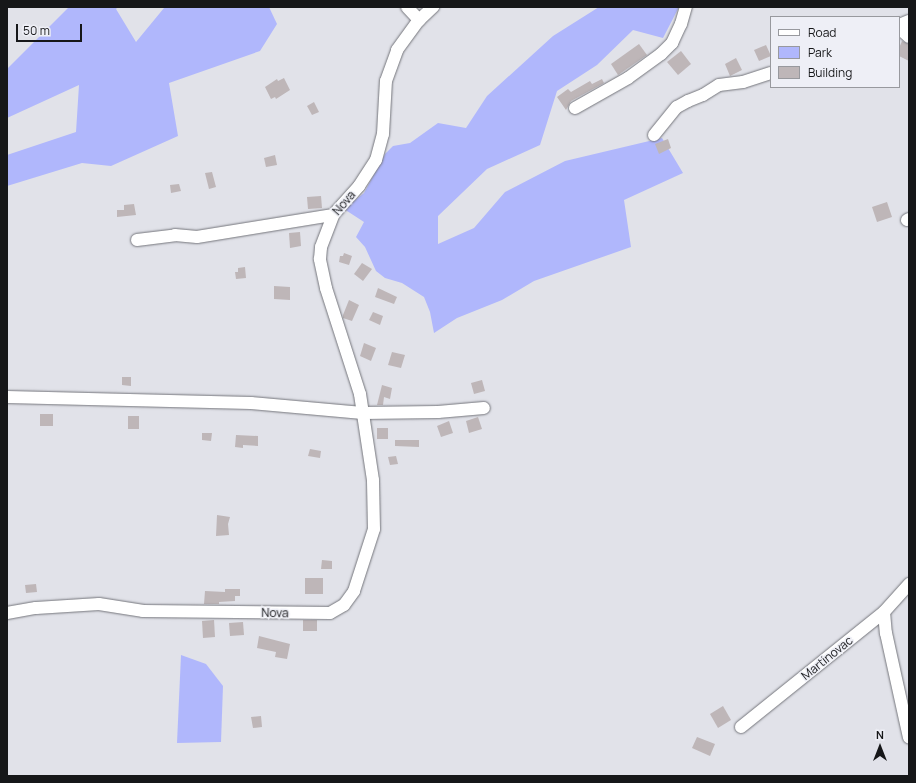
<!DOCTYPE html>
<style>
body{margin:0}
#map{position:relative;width:916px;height:783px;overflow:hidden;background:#e1e2e9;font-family:Manrope,sans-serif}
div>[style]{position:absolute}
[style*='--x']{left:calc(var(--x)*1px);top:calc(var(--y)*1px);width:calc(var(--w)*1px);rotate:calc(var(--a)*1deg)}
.green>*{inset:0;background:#b0b7fc}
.building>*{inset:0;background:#beb6b8}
.roads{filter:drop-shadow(0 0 1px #74757b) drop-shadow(0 0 1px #74757b)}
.minor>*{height:12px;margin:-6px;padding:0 6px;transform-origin:6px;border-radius:6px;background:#fff}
span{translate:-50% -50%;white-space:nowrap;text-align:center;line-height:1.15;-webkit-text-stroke:3px #eeeff6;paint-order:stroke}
.street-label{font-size:12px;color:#161719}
.frame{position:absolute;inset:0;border:8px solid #161719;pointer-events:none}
.legend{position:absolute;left:770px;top:16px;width:130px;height:72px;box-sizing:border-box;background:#eeeff6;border:1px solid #98999e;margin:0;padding:5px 7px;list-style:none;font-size:12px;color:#161719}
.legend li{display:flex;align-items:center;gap:8px;height:20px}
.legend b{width:20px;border:1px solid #98999e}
.north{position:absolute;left:860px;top:727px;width:40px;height:40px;-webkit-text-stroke:3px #eeeff6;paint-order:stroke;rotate:0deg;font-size:11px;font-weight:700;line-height:16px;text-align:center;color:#161719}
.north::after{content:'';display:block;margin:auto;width:14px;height:18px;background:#161719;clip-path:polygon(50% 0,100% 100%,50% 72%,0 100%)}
.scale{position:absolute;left:16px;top:24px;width:66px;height:18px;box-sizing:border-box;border:2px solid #161719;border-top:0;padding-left:5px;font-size:12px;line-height:14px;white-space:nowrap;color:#161719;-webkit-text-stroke:3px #eeeff6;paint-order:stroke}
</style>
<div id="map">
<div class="green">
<i style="clip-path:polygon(69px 7px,118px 7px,116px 9px,136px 42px,164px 8px,269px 7px,277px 24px,260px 51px,169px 83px,178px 136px,111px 166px,82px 163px,7px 186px,7px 155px,76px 132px,79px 85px,7px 118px,7px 69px)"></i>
<i style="clip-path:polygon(599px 7px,679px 7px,663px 38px,633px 30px,597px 65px,557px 91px,540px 145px,487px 169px,438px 216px,438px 244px,474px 228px,505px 192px,565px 161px,662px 138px,683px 173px,624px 200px,631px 247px,534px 281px,502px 300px,457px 318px,434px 333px,430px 312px,424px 297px,402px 283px,385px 278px,376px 271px,365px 247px,356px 237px,364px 222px,344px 209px,364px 193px,385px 154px,393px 146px,410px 143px,438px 123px,466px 128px,487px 96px,553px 36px)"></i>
<i style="clip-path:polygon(181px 655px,206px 664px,223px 686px,221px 742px,177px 743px)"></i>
</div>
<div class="building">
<i style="clip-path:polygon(902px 41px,909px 44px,909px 61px,899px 56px,899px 48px)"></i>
<i style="clip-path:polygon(639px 44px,647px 55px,618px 75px,611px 64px)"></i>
<i style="clip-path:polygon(766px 45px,771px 56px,759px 61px,754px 50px)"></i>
<i style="clip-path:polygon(681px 51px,691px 64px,678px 75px,667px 62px)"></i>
<i style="clip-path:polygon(736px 58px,742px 70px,730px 76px,725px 64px)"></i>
<i style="clip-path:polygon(284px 78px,290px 90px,276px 99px,275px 97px,271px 99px,265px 87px,277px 79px,278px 81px)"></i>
<i style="clip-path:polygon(602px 79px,604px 83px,571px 101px,566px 110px,557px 97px,568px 89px,571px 92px,590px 81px,592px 84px)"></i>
<i style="clip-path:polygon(314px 102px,319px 112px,312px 115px,307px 106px)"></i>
<i style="clip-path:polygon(668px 139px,671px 148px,659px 154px,655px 144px)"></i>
<i style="clip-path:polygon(275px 155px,277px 165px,266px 167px,264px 158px)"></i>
<i style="clip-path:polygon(212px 172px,216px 187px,209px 189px,205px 173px)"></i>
<i style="clip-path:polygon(179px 184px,181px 191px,171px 193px,170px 185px)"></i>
<i style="clip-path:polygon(321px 196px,322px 208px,308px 209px,307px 197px)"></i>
<i style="clip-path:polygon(887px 202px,892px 217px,877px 222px,872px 207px)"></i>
<i style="clip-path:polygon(134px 204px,136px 215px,117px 217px,117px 210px,124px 210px,124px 205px)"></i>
<i style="clip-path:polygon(300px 232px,301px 246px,290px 248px,289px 233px)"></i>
<i style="clip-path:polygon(344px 253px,352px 256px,349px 265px,339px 262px,340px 256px,343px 256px)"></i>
<i style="clip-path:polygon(362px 263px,372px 269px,363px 281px,354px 274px)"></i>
<i style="clip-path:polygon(245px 267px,246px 278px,236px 279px,235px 272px,238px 272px,238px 268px)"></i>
<i style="clip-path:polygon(274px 286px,290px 287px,290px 300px,274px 299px)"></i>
<i style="clip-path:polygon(378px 288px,397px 297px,394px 304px,375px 297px)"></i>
<i style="clip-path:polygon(349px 300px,359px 305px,352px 321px,343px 318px,343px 315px)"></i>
<i style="clip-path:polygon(373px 312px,383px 316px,380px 325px,369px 320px)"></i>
<i style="clip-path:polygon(364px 343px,376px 348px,371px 361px,360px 356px)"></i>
<i style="clip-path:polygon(392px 352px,405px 355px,401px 368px,388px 365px)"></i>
<i style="clip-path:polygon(122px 377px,131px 377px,131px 386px,122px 385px)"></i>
<i style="clip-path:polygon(482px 380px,485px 391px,474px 394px,471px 383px)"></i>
<i style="clip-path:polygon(382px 385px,392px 388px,390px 399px,384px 397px,383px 405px,377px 405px)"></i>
<i style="clip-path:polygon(40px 414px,53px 414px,53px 426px,40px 426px)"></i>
<i style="clip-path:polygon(128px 416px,139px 416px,139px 429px,128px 429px)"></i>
<i style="clip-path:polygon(478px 417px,482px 429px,469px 433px,466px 421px)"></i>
<i style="clip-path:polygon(449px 421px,453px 433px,441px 437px,437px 426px)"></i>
<i style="clip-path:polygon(377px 428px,388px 428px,388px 439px,377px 439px)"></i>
<i style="clip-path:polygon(202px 433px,212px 433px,211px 441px,202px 440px)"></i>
<i style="clip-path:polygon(236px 435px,258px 436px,258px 446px,243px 445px,243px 448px,235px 447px)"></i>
<i style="clip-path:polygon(395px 440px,419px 440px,419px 447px,395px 446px)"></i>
<i style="clip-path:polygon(310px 449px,321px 451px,320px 458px,308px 456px)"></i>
<i style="clip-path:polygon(396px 456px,398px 464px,390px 465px,388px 457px)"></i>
<i style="clip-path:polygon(217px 515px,230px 517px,228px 524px,229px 535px,216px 536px)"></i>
<i style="clip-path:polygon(322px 560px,332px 561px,332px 569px,321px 569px)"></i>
<i style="clip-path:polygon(305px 578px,323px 578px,323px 594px,305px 594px)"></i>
<i style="clip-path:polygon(36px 584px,37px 592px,26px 593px,25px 585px)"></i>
<i style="clip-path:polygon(225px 589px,240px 589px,240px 596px,235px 596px,235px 601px,219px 602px,219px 604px,204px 604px,205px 591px,225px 592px)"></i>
<i style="clip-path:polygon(214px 620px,215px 637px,203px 638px,202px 621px)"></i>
<i style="clip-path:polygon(303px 620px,317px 620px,317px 631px,303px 631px)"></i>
<i style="clip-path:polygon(243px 622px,244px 635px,230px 636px,229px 623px)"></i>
<i style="clip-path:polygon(259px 636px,290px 644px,287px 659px,275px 657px,276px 652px,257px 648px)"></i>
<i style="clip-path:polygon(723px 706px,731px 720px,718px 728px,710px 714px)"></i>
<i style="clip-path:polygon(261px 716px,262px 727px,253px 728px,251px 717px)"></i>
<i style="clip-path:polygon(697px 737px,715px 744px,710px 756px,692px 748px)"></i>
</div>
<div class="roads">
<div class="minor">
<i style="--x:407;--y:7;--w:18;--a:47"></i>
<i style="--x:899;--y:25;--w:11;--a:-22"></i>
<i style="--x:899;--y:28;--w:13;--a:42"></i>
<i style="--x:575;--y:108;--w:61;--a:-29.5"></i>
<i style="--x:628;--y:78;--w:41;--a:-36"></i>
<i style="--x:661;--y:54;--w:16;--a:-45"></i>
<i style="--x:672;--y:43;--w:21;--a:-65"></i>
<i style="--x:681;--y:24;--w:18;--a:-74"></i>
<i style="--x:654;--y:135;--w:36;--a:-51"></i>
<i style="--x:677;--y:107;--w:13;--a:-29"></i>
<i style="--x:688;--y:101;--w:16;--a:-22"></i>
<i style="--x:703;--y:95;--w:19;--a:-32"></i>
<i style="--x:719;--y:85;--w:24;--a:-7"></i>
<i style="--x:743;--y:82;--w:29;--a:-18"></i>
<i style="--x:907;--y:220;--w:2;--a:-27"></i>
<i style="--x:137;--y:240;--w:38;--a:-7"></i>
<i style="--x:175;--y:235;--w:22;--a:5"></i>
<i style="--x:197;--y:237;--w:138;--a:-9.2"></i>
<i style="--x:7;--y:397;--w:244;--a:1.4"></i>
<i style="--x:251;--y:403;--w:112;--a:5.1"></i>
<i style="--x:363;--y:413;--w:75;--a:-0.8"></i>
<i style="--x:438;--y:412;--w:46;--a:-5"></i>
<i style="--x:884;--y:612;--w:21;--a:85"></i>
<i style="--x:886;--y:633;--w:107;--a:77.6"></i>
<i style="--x:7;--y:613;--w:29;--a:-10"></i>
<i style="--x:36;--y:608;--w:63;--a:-3.6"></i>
<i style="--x:99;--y:604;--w:45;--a:9"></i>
<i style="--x:143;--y:611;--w:187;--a:0.6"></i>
<i style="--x:330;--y:613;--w:16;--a:-30"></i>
<i style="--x:344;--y:605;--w:17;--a:-54"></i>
<i style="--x:354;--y:591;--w:65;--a:-72.1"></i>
<i style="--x:374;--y:529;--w:49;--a:-91.2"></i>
<i style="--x:373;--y:480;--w:87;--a:-98.6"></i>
<i style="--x:360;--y:394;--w:111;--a:-107.8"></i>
<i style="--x:326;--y:288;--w:30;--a:-102"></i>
<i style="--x:320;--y:259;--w:12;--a:-85"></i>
<i style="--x:321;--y:247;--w:34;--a:-69"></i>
<i style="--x:333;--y:215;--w:39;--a:-48"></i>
<i style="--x:359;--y:186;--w:31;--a:-57"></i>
<i style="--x:376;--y:160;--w:27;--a:-75"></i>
<i style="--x:383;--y:134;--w:53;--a:-86.8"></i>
<i style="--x:386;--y:81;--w:33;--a:-70"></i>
<i style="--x:397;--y:50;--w:36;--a:-54"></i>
<i style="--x:418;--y:21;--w:21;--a:-43"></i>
<i style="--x:741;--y:727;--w:184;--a:-38.8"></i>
<i style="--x:884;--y:612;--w:38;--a:-48"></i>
</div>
</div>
<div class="street-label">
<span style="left:344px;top:203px;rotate:-49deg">Nova</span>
<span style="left:275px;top:613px;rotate:1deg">Nova</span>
<span style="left:827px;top:658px;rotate:-39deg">Martinovac</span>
</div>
<div class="frame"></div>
<ul class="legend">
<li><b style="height:5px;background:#fff"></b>Road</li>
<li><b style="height:11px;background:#b0b7fc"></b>Park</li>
<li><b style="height:11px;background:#beb6b8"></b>Building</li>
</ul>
<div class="north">N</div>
<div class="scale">50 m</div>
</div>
